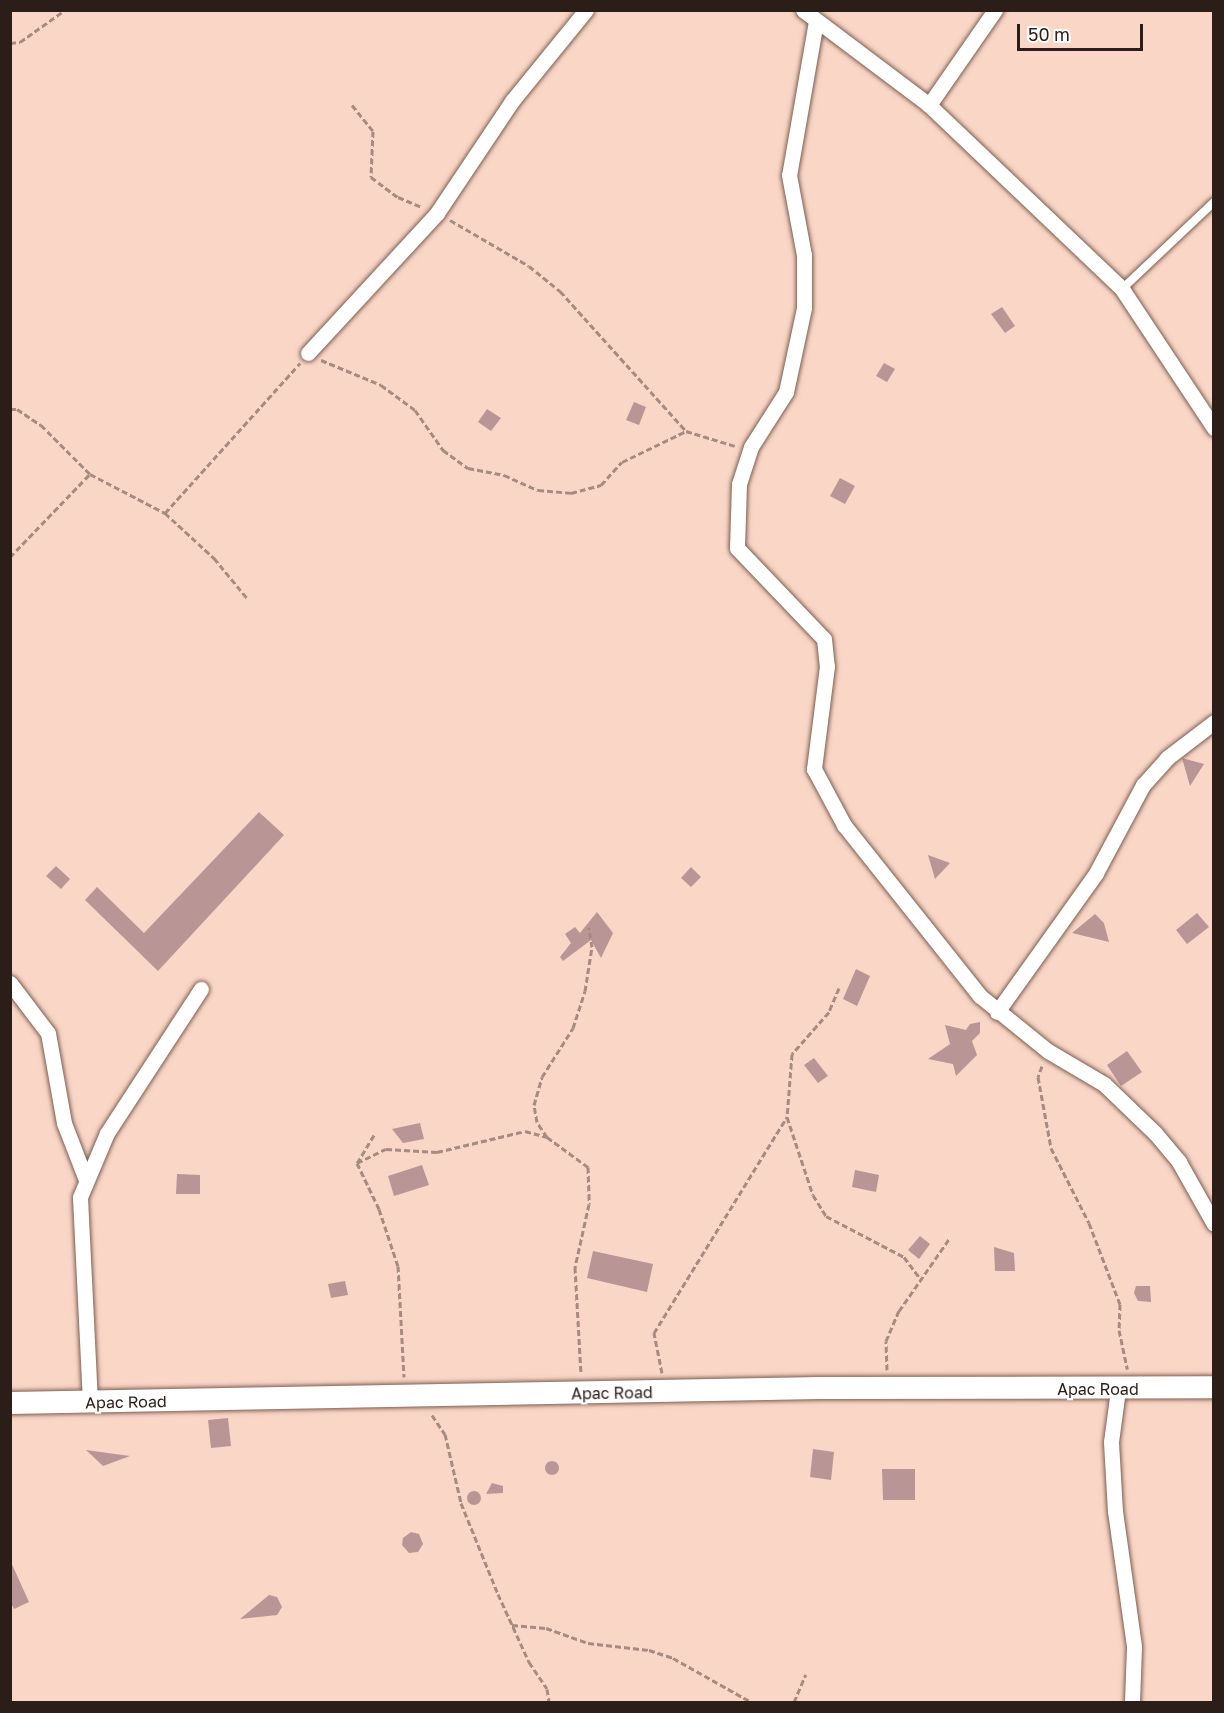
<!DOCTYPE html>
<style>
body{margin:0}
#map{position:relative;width:1224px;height:1713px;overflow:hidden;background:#fad6c6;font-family:"Golos Text",sans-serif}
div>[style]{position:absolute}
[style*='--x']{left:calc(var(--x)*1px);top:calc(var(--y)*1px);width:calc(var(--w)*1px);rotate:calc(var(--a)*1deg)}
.building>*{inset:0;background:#ba9595}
.round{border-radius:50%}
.path>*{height:3px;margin-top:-1.5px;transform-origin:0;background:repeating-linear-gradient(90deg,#a68b80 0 6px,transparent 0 9px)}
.roads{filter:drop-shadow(0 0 2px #7e5e50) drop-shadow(0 0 2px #7e5e50)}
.service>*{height:8px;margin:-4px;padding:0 4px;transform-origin:4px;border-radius:4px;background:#fff}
.minor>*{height:15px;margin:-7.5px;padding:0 7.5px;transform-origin:7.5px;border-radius:7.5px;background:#fff}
.secondary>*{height:22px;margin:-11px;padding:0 11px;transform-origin:11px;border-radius:11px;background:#fff}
span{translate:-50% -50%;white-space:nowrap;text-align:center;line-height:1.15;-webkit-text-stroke:4.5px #fff;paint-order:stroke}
.street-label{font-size:16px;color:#2b1d18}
.frame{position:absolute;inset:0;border:12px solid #2b1d18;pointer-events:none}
.scale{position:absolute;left:1017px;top:24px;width:126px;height:27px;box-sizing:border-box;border:3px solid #2b1d18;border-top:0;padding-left:8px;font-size:18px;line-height:21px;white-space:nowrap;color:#2b1d18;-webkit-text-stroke:4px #fff;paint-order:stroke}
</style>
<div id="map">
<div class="building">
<i style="clip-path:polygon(1002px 307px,1015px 326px,1005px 333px,991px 314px)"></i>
<i style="clip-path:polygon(884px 363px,895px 369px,887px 382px,876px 376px)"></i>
<i style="clip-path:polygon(634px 402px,646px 407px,639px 425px,626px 420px)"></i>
<i style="clip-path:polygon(487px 409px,501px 418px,491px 431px,478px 422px)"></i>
<i style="clip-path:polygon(840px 478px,855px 486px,845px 504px,830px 496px)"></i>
<i style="clip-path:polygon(1182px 758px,1204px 764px,1190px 786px)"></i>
<i style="clip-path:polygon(259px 812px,284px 835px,158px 971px,85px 900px,97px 887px,144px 933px)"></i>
<i style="clip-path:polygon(928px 855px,950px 863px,935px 879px)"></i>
<i style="clip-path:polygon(56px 866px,70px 879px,61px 889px,46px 876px)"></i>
<i style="clip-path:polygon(691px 867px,701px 877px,691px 887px,681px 878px)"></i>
<i style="clip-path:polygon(597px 912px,613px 933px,601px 958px,591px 940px,563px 961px,560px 957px,571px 943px,565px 934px,575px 927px,580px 933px)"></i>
<i style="clip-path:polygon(1197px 913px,1209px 927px,1187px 944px,1176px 930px)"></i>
<i style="clip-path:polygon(1095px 914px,1104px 923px,1109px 942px,1072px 933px)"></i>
<i style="clip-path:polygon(856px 969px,870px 976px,857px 1006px,843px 999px)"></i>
<i style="clip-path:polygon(980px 1022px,980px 1033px,972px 1041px,977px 1055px,956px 1076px,953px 1064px,928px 1059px,950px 1044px,945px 1025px,966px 1030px,970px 1024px)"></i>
<i style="clip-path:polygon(1127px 1051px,1142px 1072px,1121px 1086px,1107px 1065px)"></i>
<i style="clip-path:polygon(814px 1058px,828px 1076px,818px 1083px,804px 1065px)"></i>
<i style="clip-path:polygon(420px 1123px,424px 1139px,403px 1143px,392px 1129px)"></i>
<i style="clip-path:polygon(422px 1165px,429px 1185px,394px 1196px,388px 1176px)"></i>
<i style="clip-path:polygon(855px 1170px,879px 1175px,876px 1192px,852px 1187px)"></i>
<i style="clip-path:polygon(177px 1174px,200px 1175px,200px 1194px,176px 1194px)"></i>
<i style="clip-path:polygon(920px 1236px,930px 1244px,919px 1259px,908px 1250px)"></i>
<i style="clip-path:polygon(994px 1247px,1014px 1253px,1015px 1271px,995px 1271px)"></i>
<i style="clip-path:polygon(593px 1251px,653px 1264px,647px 1292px,587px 1278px)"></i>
<i style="clip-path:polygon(345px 1281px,348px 1295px,331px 1298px,328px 1284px)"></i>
<i style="clip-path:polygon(1136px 1286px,1150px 1286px,1151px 1302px,1138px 1301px,1134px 1293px)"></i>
<i style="clip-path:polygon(228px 1418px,231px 1446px,211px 1448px,208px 1420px)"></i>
<i style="clip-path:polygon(813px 1449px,834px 1452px,831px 1480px,810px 1477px)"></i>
<i style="clip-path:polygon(86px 1450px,130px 1456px,103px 1466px)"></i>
<i class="round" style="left:545px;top:1461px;width:14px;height:14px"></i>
<i style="clip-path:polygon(882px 1469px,915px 1469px,915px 1500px,883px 1500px)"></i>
<i style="clip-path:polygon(492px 1483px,503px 1486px,503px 1493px,486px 1494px)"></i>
<i class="round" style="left:467px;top:1491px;width:14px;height:14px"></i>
<i style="clip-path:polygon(411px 1532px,419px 1534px,423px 1544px,418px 1552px,409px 1553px,402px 1545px,403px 1538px)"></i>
<i style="clip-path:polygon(10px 1560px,29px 1602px,14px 1609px,10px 1601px)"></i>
<i style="clip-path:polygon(269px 1595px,277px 1597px,282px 1607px,277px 1615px,240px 1619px)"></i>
</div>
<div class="path">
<i style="--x:10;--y:43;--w:10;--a:-6"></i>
<i style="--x:20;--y:42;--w:55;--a:-35.4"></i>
<i style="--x:352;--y:105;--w:33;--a:51"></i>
<i style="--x:373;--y:131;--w:46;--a:92.5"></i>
<i style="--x:371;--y:177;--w:34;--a:37"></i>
<i style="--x:398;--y:197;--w:26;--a:23"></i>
<i style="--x:450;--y:220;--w:91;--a:30.2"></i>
<i style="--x:529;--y:266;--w:40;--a:39"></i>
<i style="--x:560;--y:291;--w:188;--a:48"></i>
<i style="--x:686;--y:431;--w:51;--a:17"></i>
<i style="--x:321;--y:360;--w:65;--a:22.6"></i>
<i style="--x:381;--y:385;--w:42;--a:36.3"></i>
<i style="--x:415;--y:410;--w:49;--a:55"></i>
<i style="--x:443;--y:450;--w:31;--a:36"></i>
<i style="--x:468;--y:468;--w:37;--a:11"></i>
<i style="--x:504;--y:475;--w:37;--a:24"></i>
<i style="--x:538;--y:490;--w:33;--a:5"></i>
<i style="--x:571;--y:493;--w:31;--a:-15"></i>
<i style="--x:601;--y:485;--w:31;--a:-48"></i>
<i style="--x:622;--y:462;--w:71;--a:-25.8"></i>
<i style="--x:10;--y:409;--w:7;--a:0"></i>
<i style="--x:17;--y:409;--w:29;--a:34"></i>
<i style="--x:41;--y:425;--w:69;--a:45"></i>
<i style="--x:90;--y:474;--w:85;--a:27.5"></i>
<i style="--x:165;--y:513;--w:67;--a:42.6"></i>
<i style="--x:214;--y:558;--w:52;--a:50.5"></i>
<i style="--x:165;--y:513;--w:202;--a:-48"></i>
<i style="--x:10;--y:557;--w:115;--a:-46.1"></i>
<i style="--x:839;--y:988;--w:26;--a:113"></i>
<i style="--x:829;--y:1012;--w:56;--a:131.4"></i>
<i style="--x:792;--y:1054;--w:63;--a:94.5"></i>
<i style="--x:787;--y:1117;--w:82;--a:71.6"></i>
<i style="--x:813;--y:1195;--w:25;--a:58"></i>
<i style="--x:826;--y:1216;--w:88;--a:27.7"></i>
<i style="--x:904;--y:1257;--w:26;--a:53"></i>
<i style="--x:1042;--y:1066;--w:12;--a:110"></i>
<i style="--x:1038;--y:1077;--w:72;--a:79.6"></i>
<i style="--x:1051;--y:1148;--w:84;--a:63.1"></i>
<i style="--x:1089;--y:1223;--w:87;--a:69.1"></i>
<i style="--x:1120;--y:1304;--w:26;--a:92"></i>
<i style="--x:1119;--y:1330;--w:40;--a:78"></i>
<i style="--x:374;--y:1135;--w:33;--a:121"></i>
<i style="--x:357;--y:1163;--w:51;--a:64.4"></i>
<i style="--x:379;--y:1209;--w:60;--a:71.6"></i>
<i style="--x:398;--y:1266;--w:111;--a:86.9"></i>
<i style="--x:547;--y:1137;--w:51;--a:36.2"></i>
<i style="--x:588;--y:1167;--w:37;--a:88"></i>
<i style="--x:589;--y:1204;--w:65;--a:102.5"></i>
<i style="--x:575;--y:1267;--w:107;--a:86.8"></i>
<i style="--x:357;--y:1163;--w:32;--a:-26"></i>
<i style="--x:386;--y:1149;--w:51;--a:3.4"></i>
<i style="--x:437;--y:1152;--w:90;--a:-13.4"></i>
<i style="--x:525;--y:1131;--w:23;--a:15"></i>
<i style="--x:547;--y:1137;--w:18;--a:-124"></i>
<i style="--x:537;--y:1122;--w:17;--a:-100"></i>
<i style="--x:534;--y:1105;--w:29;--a:-74"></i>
<i style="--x:542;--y:1077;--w:58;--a:-57.7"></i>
<i style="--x:573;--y:1028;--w:39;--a:-72"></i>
<i style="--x:585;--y:991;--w:45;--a:-81"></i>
<i style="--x:592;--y:947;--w:20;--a:-99"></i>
<i style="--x:887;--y:1370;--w:29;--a:-92"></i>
<i style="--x:886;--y:1341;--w:33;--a:-67"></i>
<i style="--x:899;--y:1311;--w:88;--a:-55.2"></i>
<i style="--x:662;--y:1373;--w:41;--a:-101.3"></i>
<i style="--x:654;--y:1333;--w:254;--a:-58.4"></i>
<i style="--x:432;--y:1415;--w:23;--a:56"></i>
<i style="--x:445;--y:1434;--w:71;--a:76.9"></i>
<i style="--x:461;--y:1503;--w:98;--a:67.9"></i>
<i style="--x:498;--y:1594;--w:75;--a:65.5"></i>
<i style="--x:529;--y:1662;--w:32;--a:56"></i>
<i style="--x:547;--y:1689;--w:13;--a:81"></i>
<i style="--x:512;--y:1625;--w:34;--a:5"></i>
<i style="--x:546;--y:1628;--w:45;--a:19.7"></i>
<i style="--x:588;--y:1643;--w:61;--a:6.5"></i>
<i style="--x:649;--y:1650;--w:25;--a:18"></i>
<i style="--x:673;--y:1658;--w:90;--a:29.4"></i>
<i style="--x:794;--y:1702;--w:30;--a:-67"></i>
</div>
<div class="roads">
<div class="service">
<i style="--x:1122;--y:289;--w:127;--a:-43.4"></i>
</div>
<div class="minor">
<i style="--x:803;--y:10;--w:158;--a:37"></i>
<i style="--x:929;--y:105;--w:267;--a:43.6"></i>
<i style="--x:1122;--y:289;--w:167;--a:56.5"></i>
<i style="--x:816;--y:21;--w:156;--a:99.9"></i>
<i style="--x:789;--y:175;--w:81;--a:79.4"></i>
<i style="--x:804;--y:255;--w:53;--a:90"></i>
<i style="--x:804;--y:308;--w:86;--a:102.1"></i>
<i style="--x:786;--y:392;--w:65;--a:122.5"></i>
<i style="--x:751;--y:447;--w:39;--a:108"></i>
<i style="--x:739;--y:484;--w:64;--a:91.8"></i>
<i style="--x:737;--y:548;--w:126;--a:46.3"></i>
<i style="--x:824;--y:639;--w:27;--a:84"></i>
<i style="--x:827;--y:666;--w:104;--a:97.2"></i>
<i style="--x:814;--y:769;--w:64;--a:61.8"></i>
<i style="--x:844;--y:825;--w:218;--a:51.5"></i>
<i style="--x:980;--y:996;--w:87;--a:39"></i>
<i style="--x:1048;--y:1051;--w:65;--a:30.5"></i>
<i style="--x:1104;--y:1084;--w:71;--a:43.9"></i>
<i style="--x:1155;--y:1133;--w:38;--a:50"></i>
<i style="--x:1179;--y:1162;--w:71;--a:60.6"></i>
<i style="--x:929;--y:105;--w:116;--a:-55.2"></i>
<i style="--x:308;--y:353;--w:190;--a:-47.3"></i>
<i style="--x:437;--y:213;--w:135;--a:-56.2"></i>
<i style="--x:512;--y:101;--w:117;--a:-50.9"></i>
<i style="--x:10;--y:983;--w:63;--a:52.8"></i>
<i style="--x:48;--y:1033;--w:91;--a:79.9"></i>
<i style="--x:64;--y:1123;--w:61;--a:68.9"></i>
<i style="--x:997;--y:1012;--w:171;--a:-54.5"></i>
<i style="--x:1096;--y:873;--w:100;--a:-61.9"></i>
<i style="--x:1143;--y:785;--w:36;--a:-48"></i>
<i style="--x:1167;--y:758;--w:59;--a:-37.5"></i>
<i style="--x:1118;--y:1390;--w:52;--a:97.7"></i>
<i style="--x:1111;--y:1442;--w:69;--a:86.7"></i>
<i style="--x:1115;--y:1511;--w:137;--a:82"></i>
<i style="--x:1134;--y:1647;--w:55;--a:92.1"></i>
<i style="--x:90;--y:1402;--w:205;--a:-92.8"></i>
<i style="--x:80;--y:1197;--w:69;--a:-67.1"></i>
<i style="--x:107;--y:1133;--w:172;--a:-56.9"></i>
</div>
<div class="secondary">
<i style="--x:10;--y:1403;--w:810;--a:-1.06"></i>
<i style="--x:820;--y:1388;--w:394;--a:-0.1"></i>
</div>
</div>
<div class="street-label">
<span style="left:1098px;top:1389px">Apac Road</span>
<span style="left:612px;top:1393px;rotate:-1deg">Apac Road</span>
<span style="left:126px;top:1402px;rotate:-1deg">Apac Road</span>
</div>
<div class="frame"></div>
<div class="scale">50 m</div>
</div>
